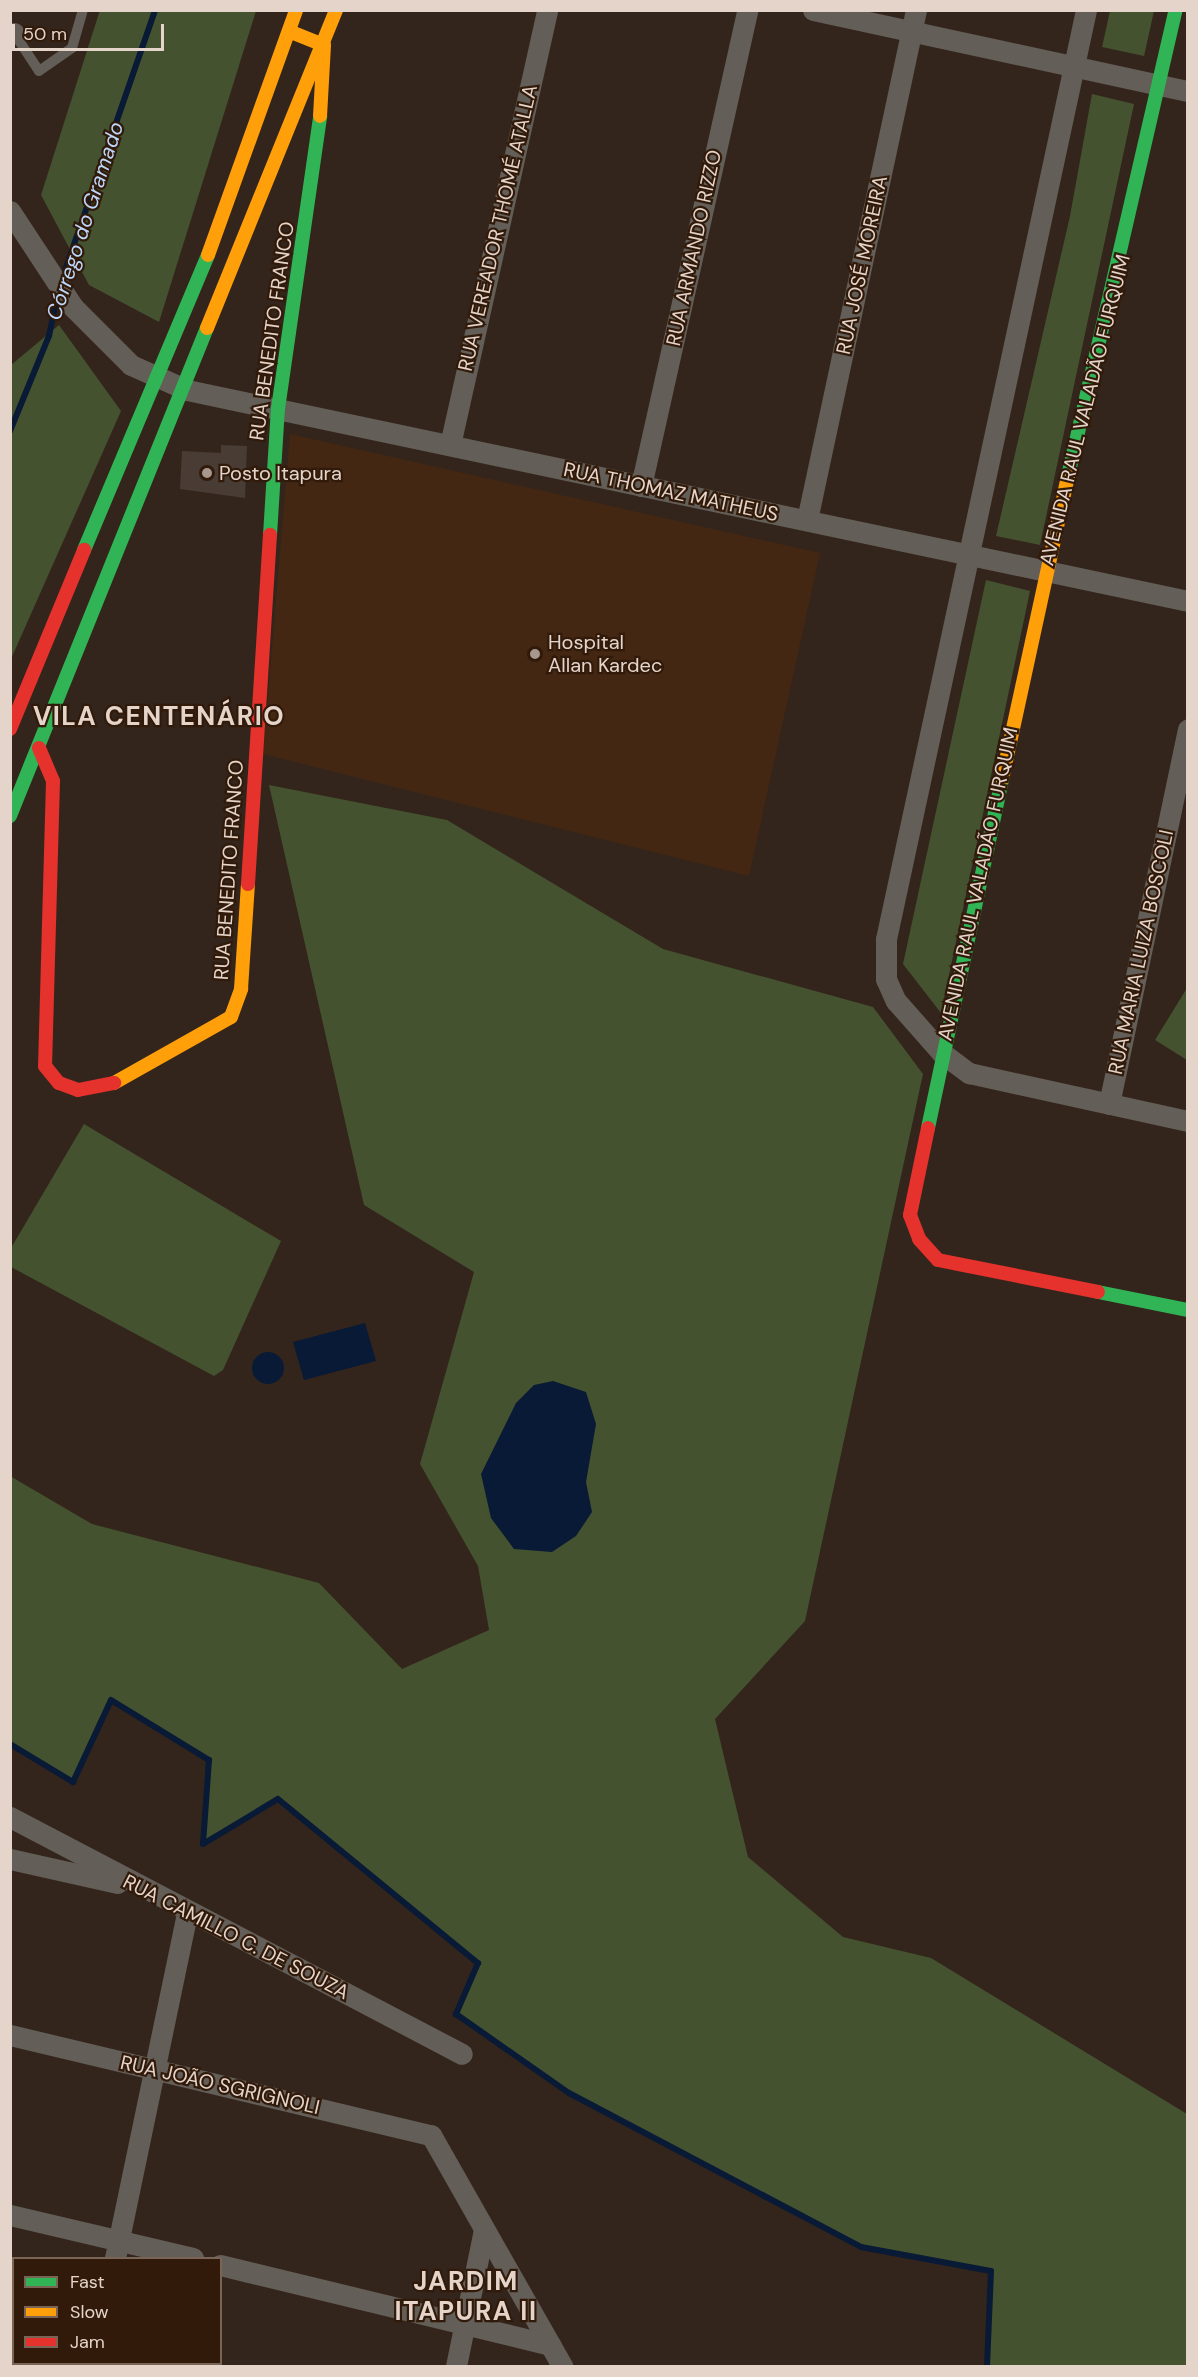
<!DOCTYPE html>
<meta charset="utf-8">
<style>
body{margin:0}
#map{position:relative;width:1198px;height:2377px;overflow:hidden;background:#33251c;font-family:"DM Sans",sans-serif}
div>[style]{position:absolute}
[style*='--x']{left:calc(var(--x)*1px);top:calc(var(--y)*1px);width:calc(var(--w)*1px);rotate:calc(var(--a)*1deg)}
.built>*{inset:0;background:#432713}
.green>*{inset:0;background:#44522f}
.water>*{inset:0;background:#081a35}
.round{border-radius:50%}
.stream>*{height:6px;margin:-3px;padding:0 3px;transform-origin:3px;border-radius:3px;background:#081a35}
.building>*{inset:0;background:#483c34}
.lane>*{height:10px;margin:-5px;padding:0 5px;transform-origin:5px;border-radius:5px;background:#635e57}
.street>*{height:21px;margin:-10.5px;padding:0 10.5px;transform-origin:10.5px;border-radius:10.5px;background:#635e57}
.fast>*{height:14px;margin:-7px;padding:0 7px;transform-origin:7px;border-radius:7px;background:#30b455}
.slow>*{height:14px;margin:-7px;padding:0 7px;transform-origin:7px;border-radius:7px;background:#ff9f0a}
.jam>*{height:14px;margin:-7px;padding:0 7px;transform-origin:7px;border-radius:7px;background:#e5322d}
.dots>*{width:16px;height:16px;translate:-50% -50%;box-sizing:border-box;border:3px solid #311a09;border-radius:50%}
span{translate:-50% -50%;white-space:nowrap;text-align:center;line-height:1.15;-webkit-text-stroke:4.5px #311a09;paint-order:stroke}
.street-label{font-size:20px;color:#e5d4ca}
.poi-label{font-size:20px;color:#e5d4ca}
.left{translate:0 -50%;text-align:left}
.water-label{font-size:21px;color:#bdd7fb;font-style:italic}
.district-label{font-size:26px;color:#e5d4ca;font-weight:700;letter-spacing:1.5px}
.frame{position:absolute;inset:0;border:12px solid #e5d4ca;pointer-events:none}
.legend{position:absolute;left:12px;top:2257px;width:210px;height:108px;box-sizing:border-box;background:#311a09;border:2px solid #796456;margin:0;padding:8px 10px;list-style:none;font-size:18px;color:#e5d4ca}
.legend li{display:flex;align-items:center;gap:12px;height:30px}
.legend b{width:30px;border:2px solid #796456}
.scale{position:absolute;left:12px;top:24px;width:152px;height:27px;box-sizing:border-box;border:3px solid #e5d4ca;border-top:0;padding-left:8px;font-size:18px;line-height:21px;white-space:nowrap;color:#e5d4ca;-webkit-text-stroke:4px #311a09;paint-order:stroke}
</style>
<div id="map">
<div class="built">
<i style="clip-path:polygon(290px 434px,820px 553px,749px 876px,263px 754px)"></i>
</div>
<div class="green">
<i style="clip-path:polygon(100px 10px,256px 11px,159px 322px,89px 285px,41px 195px)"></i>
<i style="clip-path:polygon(1110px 11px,1154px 11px,1144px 56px,1102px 47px)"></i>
<i style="clip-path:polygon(1092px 94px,1134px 104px,1040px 545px,996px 536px,1070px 216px)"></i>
<i style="clip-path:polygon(59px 325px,121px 411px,11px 659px,11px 365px)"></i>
<i style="clip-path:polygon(986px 580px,1030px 591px,941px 1013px,903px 964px)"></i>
<i style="clip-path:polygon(269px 785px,447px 820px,663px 949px,873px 1007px,923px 1074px,805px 1621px,715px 1719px,748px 1857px,843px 1937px,931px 1958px,1187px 2114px,1187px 2366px,987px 2366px,991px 2271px,861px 2247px,569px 2093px,456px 2014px,478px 1963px,278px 1799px,203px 1844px,209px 1760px,112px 1700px,73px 1782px,11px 1744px,10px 1476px,92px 1524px,319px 1583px,402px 1669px,489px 1630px,478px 1566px,420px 1464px,474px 1272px,364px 1205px)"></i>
<i style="clip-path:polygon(1187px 988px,1187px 1060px,1155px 1040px)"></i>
<i style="clip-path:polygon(84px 1124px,281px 1241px,223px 1370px,214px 1376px,11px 1267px,11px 1248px)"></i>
</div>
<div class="water">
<i style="clip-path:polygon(365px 1323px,376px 1361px,304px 1380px,293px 1342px)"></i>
<i class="round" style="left:252px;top:1352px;width:32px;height:32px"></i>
<i style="clip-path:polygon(553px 1381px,586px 1392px,596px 1424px,586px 1482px,592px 1512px,576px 1536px,552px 1552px,514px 1549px,491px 1518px,481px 1474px,516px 1403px,534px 1385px)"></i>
</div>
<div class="stream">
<i style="--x:62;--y:279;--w:285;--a:-70.9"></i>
<i style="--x:10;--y:431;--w:103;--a:-67.7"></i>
<i style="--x:49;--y:336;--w:45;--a:-78.4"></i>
<i style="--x:10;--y:1744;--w:74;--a:31.1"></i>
<i style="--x:73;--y:1782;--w:90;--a:-65.1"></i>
<i style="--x:111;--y:1700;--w:115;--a:31.5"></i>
<i style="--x:209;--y:1760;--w:84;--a:94.1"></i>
<i style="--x:203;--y:1844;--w:87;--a:-31"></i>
<i style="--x:278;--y:1799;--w:259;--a:39.4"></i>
<i style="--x:478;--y:1963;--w:56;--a:113.3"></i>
<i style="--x:456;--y:2014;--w:138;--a:35"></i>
<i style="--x:569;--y:2093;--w:330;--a:27.8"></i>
<i style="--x:861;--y:2247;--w:132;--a:10.5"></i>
<i style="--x:991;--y:2271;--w:95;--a:92.4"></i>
</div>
<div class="building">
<i style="clip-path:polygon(221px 445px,247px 446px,245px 498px,180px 489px,182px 451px,221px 453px)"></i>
</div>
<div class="lane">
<i style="--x:12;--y:30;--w:49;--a:56.6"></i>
<i style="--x:39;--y:71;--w:40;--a:-34.9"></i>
<i style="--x:72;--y:48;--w:40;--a:-74"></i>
</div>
<div class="street">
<i style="--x:813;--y:10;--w:384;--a:12.2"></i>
<i style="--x:1086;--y:10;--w:950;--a:102.15"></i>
<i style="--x:886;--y:939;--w:40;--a:90"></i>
<i style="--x:886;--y:979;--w:24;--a:66"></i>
<i style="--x:896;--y:1001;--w:69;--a:48.5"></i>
<i style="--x:942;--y:1053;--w:34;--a:37"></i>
<i style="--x:969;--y:1073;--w:224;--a:12.4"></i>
<i style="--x:10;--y:34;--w:4;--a:-14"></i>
<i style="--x:10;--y:211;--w:115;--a:56.7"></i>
<i style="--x:73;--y:307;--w:82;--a:45"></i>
<i style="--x:131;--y:365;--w:61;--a:24.1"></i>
<i style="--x:187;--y:390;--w:1023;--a:11.9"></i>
<i style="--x:450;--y:445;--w:446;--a:-77.4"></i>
<i style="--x:641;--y:486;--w:488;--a:-77.4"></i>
<i style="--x:807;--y:520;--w:522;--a:-77.94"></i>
<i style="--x:1109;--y:1104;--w:383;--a:-78.1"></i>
<i style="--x:10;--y:1817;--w:510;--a:27.67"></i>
<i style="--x:10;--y:1859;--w:110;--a:12.6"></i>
<i style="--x:10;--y:2035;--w:433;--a:13.4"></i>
<i style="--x:431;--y:2135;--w:266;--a:60.4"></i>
<i style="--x:10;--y:2215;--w:188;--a:13.2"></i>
<i style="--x:115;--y:2258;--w:353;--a:-78.2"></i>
<i style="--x:220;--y:2265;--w:340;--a:13.6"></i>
<i style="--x:92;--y:2366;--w:2;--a:-90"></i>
<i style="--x:456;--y:2366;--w:139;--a:-78.4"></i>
</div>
<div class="fast">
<i style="--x:1068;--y:476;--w:478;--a:-77"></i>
<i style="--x:270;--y:535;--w:126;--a:-86.4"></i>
<i style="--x:278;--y:409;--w:296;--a:-81.8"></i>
<i style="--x:84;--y:550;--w:320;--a:-67.2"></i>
<i style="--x:10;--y:816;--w:526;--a:-68.02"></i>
<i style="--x:928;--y:1128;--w:357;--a:-78"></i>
<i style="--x:1098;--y:1292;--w:92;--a:11.3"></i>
</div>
<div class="slow">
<i style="--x:291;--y:32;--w:35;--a:22"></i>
<i style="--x:324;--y:45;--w:71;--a:93.2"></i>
<i style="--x:208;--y:255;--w:260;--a:-70.2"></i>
<i style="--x:207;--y:328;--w:343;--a:-67.9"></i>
<i style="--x:1002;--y:779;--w:310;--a:-77.7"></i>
<i style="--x:114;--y:1083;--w:134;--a:-29.4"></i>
<i style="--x:231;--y:1017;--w:30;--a:-70"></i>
<i style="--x:241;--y:989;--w:105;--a:-86.2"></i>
</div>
<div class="jam">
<i style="--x:10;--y:729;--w:194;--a:-67.5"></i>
<i style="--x:39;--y:748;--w:36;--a:67"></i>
<i style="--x:53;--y:781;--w:285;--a:91.6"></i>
<i style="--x:45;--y:1066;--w:22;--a:51"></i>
<i style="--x:59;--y:1083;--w:20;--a:20"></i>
<i style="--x:78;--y:1090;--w:37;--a:-11"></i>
<i style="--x:248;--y:884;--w:350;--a:-86.4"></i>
<i style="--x:928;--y:1128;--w:89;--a:101.7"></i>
<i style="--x:910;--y:1215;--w:26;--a:69"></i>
<i style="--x:919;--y:1239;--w:28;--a:48"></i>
<i style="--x:938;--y:1260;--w:163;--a:11.3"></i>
</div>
<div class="dots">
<i style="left:207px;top:473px;background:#a7978d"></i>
<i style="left:535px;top:654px;background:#a7978d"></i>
</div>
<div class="street-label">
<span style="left:498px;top:228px;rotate:-77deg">RUA VEREADOR THOMÉ ATALLA</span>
<span style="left:694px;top:248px;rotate:-78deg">RUA ARMANDO RIZZO</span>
<span style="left:862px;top:265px;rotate:-78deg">RUA JOSÉ MOREIRA</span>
<span style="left:272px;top:331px;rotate:-82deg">RUA BENEDITO FRANCO</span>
<span style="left:1085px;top:410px;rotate:-76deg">AVENIDA RAUL VALADÃO FURQUIM</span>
<span style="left:671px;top:492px;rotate:12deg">RUA THOMAZ MATHEUS</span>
<span style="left:229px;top:870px;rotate:-86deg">RUA BENEDITO FRANCO</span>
<span style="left:978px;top:884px;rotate:-78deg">AVENIDA RAUL VALADÃO FURQUIM</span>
<span style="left:1141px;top:952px;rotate:-78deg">RUA MARIA LUIZA BOSCOLI</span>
<span style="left:236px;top:1937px;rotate:27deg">RUA CAMILLO C. DE SOUZA</span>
<span style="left:220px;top:2085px;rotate:13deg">RUA JOÃO SGRIGNOLI</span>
</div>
<div class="poi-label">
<span class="left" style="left:219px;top:473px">Posto Itapura</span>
<span class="left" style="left:548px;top:654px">Hospital<br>Allan Kardec</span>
</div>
<div class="water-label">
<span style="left:85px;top:221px;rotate:-72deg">Córrego do Gramado</span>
</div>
<div class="district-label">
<span style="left:159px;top:717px">VILA CENTENÁRIO</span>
<span style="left:466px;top:2297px">JARDIM<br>ITAPURA II</span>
</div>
<div class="frame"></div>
<ul class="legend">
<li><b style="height:8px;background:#30b455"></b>Fast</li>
<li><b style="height:8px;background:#ff9f0a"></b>Slow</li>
<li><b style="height:8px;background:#e5322d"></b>Jam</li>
</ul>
<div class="scale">50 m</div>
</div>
